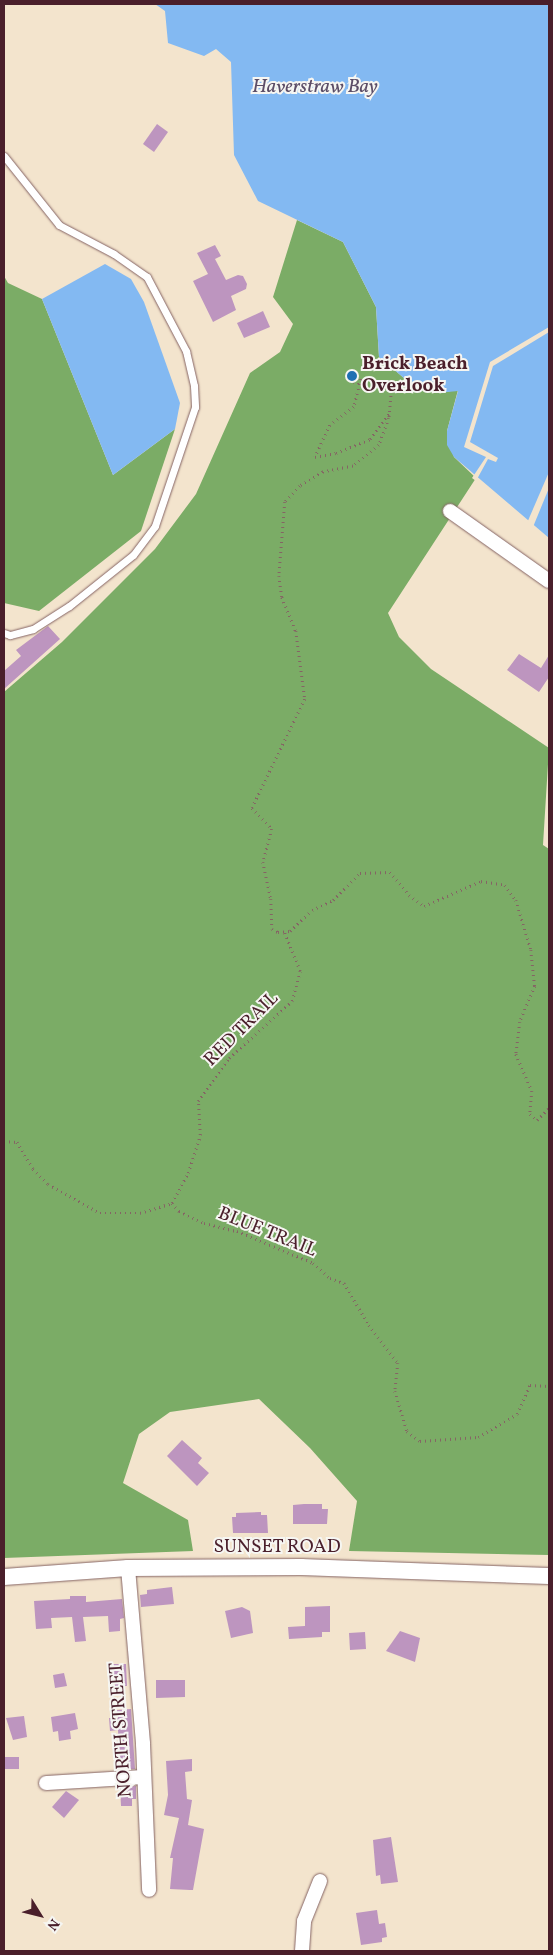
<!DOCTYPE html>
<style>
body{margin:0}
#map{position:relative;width:553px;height:1955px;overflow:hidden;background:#f3e4cd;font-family:Vollkorn,serif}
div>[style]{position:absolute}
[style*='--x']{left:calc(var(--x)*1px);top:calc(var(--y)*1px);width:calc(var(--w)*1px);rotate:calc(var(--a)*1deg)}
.forest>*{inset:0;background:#7bac66}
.water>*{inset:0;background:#83b9f2}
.pier>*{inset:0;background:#f3e4cd}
.building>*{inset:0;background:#bd95bf}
.path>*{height:2.5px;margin-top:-1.25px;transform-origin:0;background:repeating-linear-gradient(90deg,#856464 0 1px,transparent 0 5px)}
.roads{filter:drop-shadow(0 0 1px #856464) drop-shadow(0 0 1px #856464)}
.service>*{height:7px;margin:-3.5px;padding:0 3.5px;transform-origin:3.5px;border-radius:3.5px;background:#fff}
.minor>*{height:14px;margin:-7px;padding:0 7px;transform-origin:7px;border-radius:7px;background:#fff}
.tertiary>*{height:16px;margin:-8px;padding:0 8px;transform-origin:8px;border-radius:8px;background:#fff}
.dots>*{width:14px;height:14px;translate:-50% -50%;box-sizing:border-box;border:2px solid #f6f6f2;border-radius:50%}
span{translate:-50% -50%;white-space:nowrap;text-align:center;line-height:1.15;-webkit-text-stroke:4px #f6f6f2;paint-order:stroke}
.poi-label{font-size:19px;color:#4a1f2b;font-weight:700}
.left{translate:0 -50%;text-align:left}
.street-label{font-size:19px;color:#4a1f2b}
.water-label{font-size:20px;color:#5b4d67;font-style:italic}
.frame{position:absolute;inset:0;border:5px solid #4a1f2b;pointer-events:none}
.north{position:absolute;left:15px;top:1890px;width:50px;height:50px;-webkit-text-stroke:4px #f6f6f2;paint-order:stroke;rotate:126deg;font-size:14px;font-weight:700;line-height:20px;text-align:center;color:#4a1f2b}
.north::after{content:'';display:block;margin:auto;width:18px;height:22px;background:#4a1f2b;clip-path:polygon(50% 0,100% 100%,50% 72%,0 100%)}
</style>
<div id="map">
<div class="forest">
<i style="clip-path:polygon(297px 220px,343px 242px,376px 307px,379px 357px,411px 384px,437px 393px,458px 390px,447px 431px,454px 457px,476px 478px,388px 613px,399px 637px,431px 669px,549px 748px,543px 845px,549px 849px,549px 1555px,349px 1551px,357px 1501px,310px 1448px,259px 1399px,170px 1412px,139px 1434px,123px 1483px,188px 1520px,193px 1551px,4px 1558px,4px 692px,62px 642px,155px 549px,196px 494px,250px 373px,280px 352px,293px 324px,273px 297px)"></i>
<i style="clip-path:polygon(4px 276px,8px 283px,42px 299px,113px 475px,175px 429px,141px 531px,39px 611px,4px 603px)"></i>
</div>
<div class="water">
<i style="clip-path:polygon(155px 4px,549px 4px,549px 538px,454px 457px,447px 445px,447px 431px,458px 391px,437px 393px,411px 384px,379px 357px,376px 307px,343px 242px,258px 201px,234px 155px,231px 62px,216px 49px,204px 56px,168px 43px,165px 11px)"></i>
<i style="clip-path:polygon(105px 264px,131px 279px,144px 302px,180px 403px,175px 429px,113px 475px,42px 299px)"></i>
</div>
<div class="pier">
<i style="clip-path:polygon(549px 327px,549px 332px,493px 366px,470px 442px,498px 458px,496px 462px,488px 459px,476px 481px,472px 478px,486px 457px,464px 447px,490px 362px)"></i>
<i style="clip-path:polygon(549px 472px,549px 488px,533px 527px,527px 523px)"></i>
</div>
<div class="building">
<i style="clip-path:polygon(157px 124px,168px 132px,154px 152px,143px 144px)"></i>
<i style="clip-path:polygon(215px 245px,221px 256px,215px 259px,226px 280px,238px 275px,243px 276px,247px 284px,246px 289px,231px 296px,236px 310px,213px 322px,193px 281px,208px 274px,197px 253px)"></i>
<i style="clip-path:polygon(263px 311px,270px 327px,244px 338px,237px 323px)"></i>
<i style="clip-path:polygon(48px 626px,60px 639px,4px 689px,4px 671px,21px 656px,16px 650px)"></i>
<i style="clip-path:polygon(519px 654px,541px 668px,549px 655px,549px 677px,539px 692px,507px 670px)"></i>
<i style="clip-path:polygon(182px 1440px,202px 1458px,198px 1463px,209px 1473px,197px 1486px,167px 1456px)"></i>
<i style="clip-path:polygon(304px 1504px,322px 1504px,322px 1509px,328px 1509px,327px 1524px,293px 1524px,293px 1505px)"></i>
<i style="clip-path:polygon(261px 1512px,261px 1515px,267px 1515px,268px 1533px,233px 1533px,232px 1517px,236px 1517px,236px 1513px)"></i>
<i style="clip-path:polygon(172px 1587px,174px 1604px,141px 1607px,140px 1595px,147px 1594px,147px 1590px)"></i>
<i style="clip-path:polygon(70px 1596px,86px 1596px,86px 1602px,122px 1599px,124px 1618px,120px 1619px,120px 1631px,109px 1632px,108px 1616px,83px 1617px,86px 1641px,75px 1642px,72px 1617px,51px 1618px,52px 1628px,36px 1629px,34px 1601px,70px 1599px)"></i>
<i style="clip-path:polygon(330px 1606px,330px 1632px,322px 1632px,322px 1637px,289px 1639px,288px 1627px,305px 1626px,305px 1607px)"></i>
<i style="clip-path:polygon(242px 1607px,250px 1611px,253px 1633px,231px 1638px,225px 1611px)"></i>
<i style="clip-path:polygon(400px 1631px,420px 1638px,415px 1662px,386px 1651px)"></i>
<i style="clip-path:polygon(365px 1632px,366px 1649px,350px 1650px,349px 1633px)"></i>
<i style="clip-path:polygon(113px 1664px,126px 1664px,127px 1686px,115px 1686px)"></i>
<i style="clip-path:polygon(64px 1673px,67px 1686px,55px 1688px,53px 1675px)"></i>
<i style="clip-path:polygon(156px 1680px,185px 1680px,185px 1697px,156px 1698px)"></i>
<i style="clip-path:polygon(131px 1709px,135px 1769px,120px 1770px,118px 1730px,110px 1731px,109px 1718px,118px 1718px,117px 1710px)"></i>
<i style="clip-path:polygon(75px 1713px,78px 1729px,70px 1731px,71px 1739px,59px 1741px,58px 1731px,53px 1732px,51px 1717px)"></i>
<i style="clip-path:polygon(24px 1716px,27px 1737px,13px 1740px,6px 1718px)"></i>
<i style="clip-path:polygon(4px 1757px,19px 1757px,19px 1769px,4px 1769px)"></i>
<i style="clip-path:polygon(192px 1759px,192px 1771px,185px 1772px,187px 1799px,192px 1800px,188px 1825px,204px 1829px,193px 1890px,190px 1890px,170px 1889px,173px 1858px,170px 1858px,179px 1818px,164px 1815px,168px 1795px,166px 1761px)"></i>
<i style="clip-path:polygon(136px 1786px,136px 1799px,132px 1799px,132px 1806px,121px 1806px,120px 1787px)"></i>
<i style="clip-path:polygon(66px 1791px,79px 1800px,64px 1818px,52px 1807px)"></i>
<i style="clip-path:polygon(391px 1837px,398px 1882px,381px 1884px,380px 1875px,376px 1876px,373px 1840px)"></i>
<i style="clip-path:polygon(377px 1910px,379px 1924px,385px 1923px,387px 1937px,382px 1938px,382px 1942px,361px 1945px,356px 1913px)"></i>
</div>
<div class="path">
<i style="--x:354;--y:382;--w:4;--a:27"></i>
<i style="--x:358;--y:384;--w:6;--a:-59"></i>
<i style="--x:361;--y:379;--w:29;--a:104"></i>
<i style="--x:354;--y:407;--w:30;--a:143"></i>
<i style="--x:330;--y:425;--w:35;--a:115"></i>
<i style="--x:315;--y:457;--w:21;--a:-11"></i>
<i style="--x:336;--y:453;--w:37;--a:-22"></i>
<i style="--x:370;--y:439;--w:32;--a:-54"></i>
<i style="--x:392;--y:386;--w:32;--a:95"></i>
<i style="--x:389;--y:418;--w:29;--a:110"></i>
<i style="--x:379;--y:445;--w:33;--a:141"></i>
<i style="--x:353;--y:466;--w:31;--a:169"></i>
<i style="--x:323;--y:472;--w:27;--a:149"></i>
<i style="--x:300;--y:486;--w:22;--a:133"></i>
<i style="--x:285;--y:502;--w:74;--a:94.6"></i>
<i style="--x:279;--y:576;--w:21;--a:82"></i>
<i style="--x:282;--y:597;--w:37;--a:68"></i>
<i style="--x:296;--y:631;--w:69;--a:82.5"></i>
<i style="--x:305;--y:699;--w:121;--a:115.9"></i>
<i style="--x:252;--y:808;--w:29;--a:46"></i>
<i style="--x:272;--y:829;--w:34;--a:105"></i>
<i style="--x:263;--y:862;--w:38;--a:78"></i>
<i style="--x:271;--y:899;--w:30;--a:88"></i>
<i style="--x:272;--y:929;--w:7;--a:27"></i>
<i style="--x:278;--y:932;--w:12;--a:-5"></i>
<i style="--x:290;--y:931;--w:30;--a:-44"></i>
<i style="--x:312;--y:910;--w:23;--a:-25"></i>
<i style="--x:333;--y:900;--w:38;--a:-45"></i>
<i style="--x:360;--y:873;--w:30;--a:-2"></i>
<i style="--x:390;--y:872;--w:30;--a:50"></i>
<i style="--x:409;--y:895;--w:19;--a:36"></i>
<i style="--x:424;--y:906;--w:62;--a:-23.7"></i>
<i style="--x:481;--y:881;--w:24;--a:9"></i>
<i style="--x:505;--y:885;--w:19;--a:54"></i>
<i style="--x:516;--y:900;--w:52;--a:73.3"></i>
<i style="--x:531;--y:950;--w:36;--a:84"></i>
<i style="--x:535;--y:986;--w:39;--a:113"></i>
<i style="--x:520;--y:1022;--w:32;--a:97"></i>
<i style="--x:516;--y:1054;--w:40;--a:66.6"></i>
<i style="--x:532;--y:1091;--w:23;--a:95"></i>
<i style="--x:530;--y:1114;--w:9;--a:41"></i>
<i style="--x:537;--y:1120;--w:17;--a:-45"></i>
<i style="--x:4;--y:1141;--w:13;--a:4"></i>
<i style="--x:17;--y:1142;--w:31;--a:59"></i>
<i style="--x:33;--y:1169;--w:21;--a:45"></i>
<i style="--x:48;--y:1184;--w:60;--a:29.1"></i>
<i style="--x:100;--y:1213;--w:40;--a:0"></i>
<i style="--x:140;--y:1213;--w:34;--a:-17"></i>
<i style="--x:172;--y:1203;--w:34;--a:-62"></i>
<i style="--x:188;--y:1173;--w:40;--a:-72"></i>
<i style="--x:200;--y:1135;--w:34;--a:-93"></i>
<i style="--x:198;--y:1101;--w:53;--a:-54.2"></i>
<i style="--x:229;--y:1058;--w:85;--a:-42.1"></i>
<i style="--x:292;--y:1001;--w:31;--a:-75"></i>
<i style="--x:300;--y:971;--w:42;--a:-112.3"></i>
<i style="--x:172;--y:1203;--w:11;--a:49"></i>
<i style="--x:179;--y:1211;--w:28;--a:26"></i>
<i style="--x:204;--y:1223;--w:34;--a:14"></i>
<i style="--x:237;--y:1231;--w:82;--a:22.8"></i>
<i style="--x:313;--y:1263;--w:23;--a:41"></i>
<i style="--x:330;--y:1278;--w:15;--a:20"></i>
<i style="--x:344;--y:1283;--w:49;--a:59.2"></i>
<i style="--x:369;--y:1325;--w:48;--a:52.7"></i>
<i style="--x:398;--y:1363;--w:28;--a:96"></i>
<i style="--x:395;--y:1391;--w:42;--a:73.3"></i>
<i style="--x:407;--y:1431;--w:16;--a:38"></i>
<i style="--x:420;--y:1441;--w:58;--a:-3.9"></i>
<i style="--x:478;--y:1437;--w:45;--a:-30.5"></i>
<i style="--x:517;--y:1414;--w:32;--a:-66"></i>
<i style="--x:530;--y:1385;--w:19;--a:3"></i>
</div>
<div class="roads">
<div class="service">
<i style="--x:4;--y:156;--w:88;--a:51.4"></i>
<i style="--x:59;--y:225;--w:62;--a:27.8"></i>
<i style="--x:114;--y:254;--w:40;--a:34.9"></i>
<i style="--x:147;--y:277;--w:84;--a:62.2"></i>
<i style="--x:186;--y:351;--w:36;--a:77"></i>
<i style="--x:194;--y:386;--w:21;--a:87"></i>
<i style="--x:195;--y:407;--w:126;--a:108.6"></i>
<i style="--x:155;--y:526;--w:36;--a:127"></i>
<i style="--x:133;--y:555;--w:82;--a:141.4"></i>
<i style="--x:69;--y:606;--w:43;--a:147.4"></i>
<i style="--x:33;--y:629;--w:24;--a:165"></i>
<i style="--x:10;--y:635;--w:6;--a:-162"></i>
</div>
<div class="minor">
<i style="--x:450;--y:511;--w:121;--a:35.3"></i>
<i style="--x:128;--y:1568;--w:177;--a:85.1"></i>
<i style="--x:143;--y:1744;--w:146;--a:87.6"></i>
<i style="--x:46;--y:1783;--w:98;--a:-3.5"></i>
<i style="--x:302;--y:1951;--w:30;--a:-86"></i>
<i style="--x:304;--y:1921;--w:43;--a:-68.2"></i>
</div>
<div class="tertiary">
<i style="--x:4;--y:1577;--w:124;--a:-4.2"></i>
<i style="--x:128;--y:1568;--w:173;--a:-0.3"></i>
<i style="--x:301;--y:1567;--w:248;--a:2.1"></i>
</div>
</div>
<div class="dots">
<i style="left:352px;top:376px;background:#1f6fb2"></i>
</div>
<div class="poi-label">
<span class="left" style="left:362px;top:376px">Brick Beach<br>Overlook</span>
</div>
<div class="street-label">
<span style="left:242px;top:1030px;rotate:-45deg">RED TRAIL</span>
<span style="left:267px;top:1233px;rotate:22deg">BLUE TRAIL</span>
<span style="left:277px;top:1548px">SUNSET ROAD</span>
<span style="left:122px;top:1730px;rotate:-94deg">NORTH STREET</span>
</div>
<div class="water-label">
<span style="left:315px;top:87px">Haverstraw Bay</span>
</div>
<div class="frame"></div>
<div class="north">N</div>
</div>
